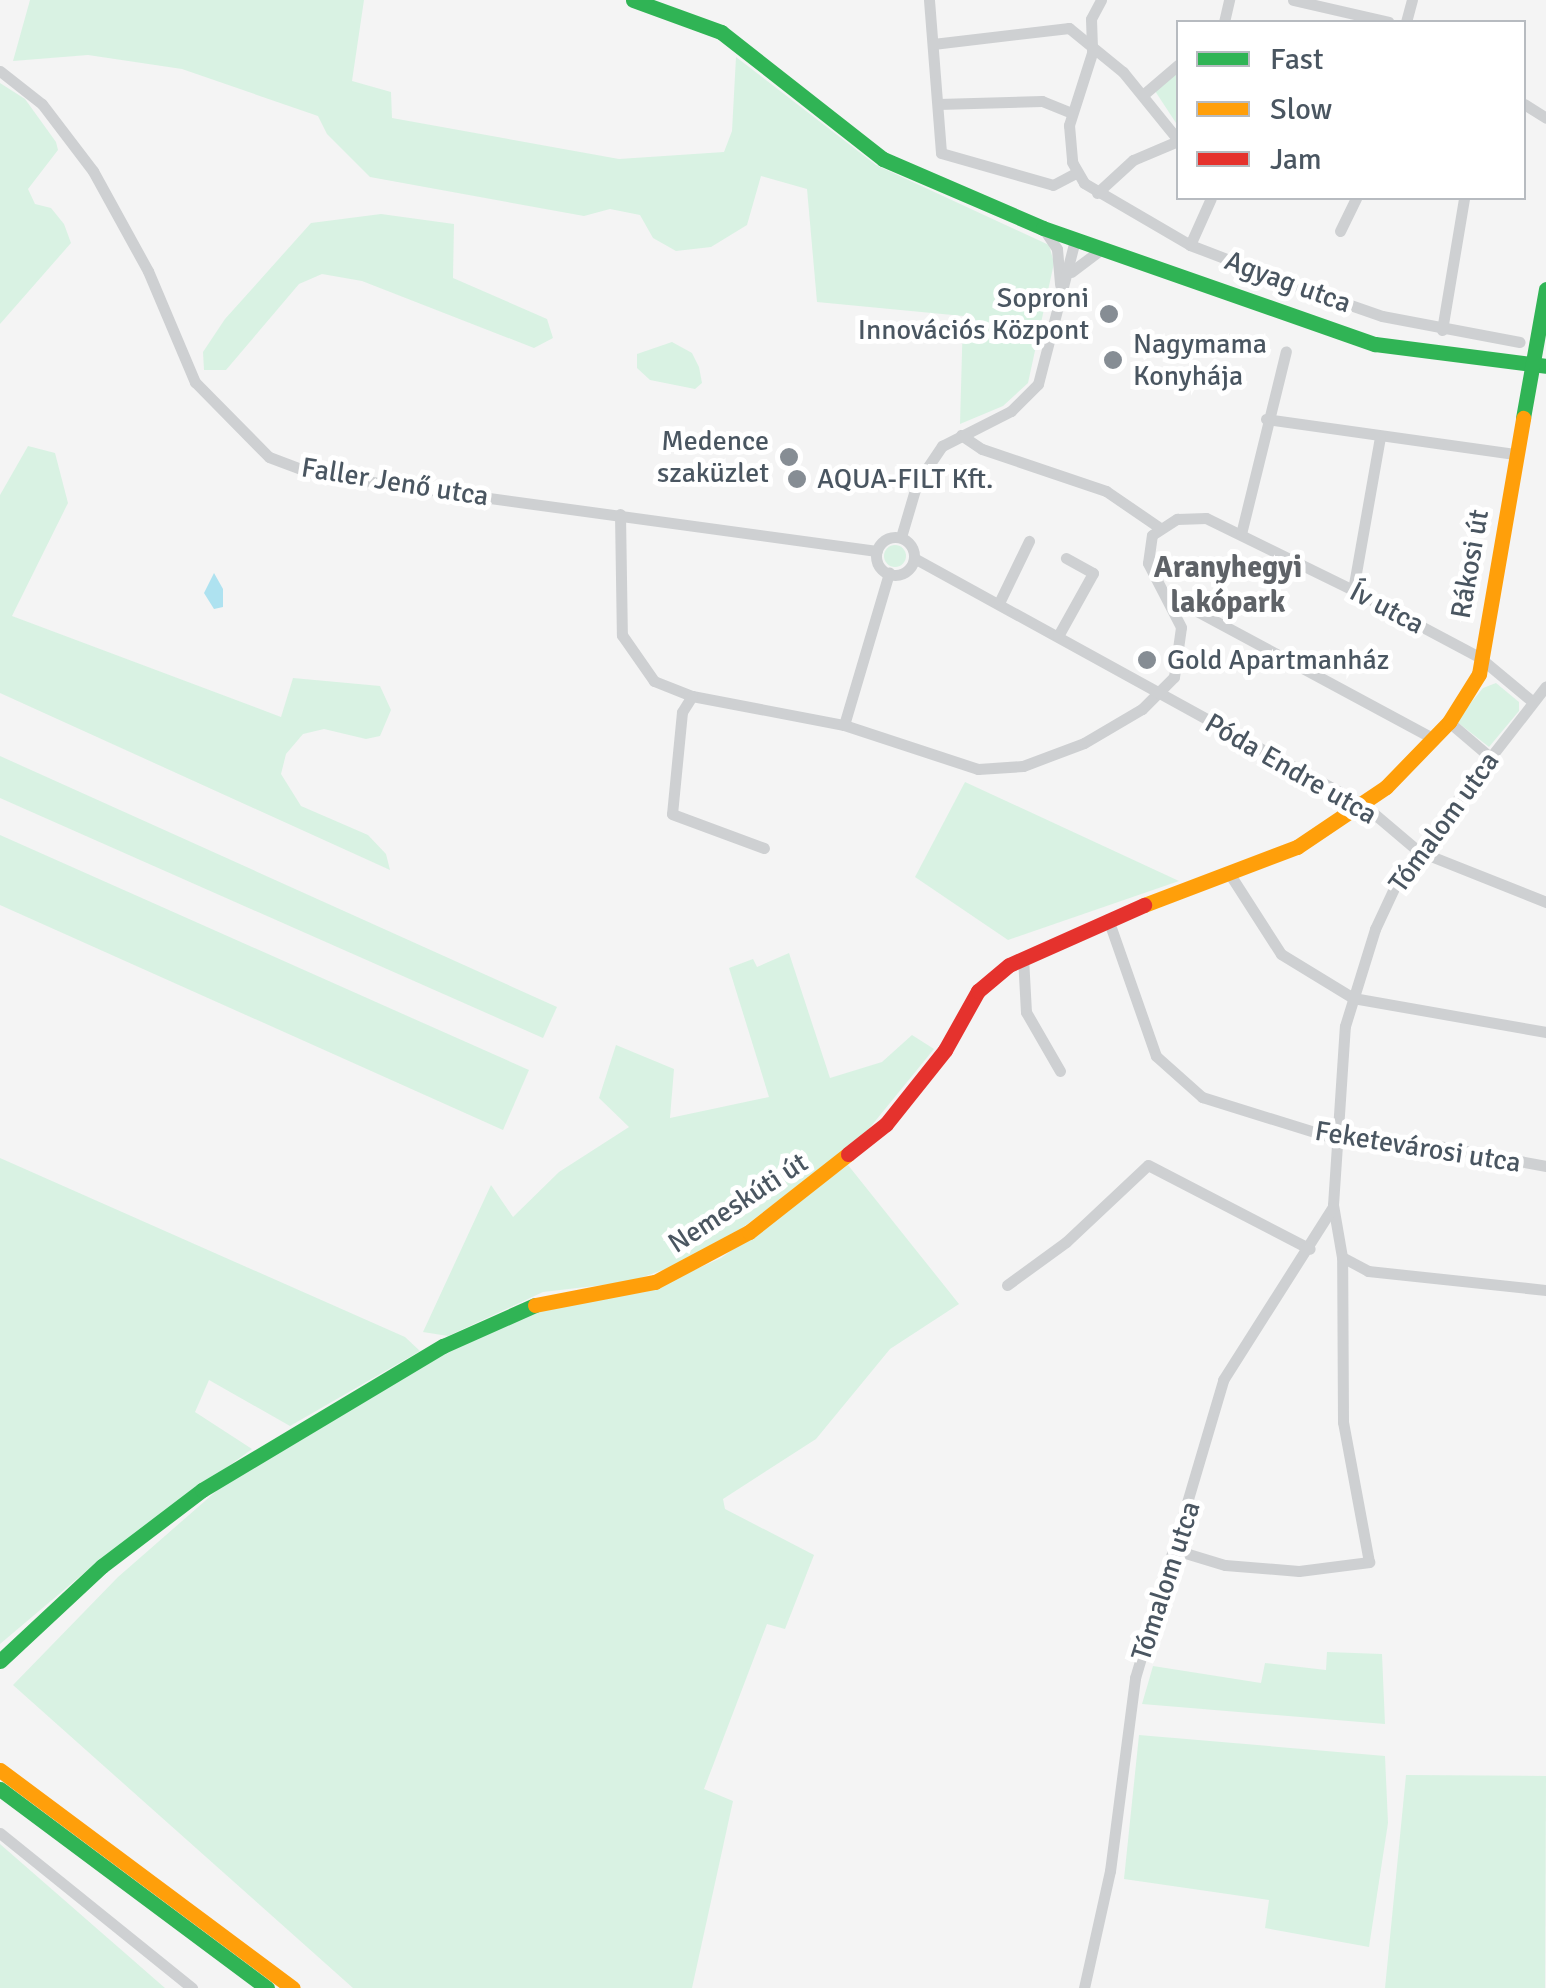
<!DOCTYPE html>
<meta charset="utf-8">
<style>
body{margin:0}
#map{position:relative;width:1546px;height:1988px;overflow:hidden;background:#f4f4f4;font-family:Signika,sans-serif}
div>[style]{position:absolute}
[style*='--x']{left:calc(var(--x)*1px);top:calc(var(--y)*1px);width:calc(var(--w)*1px);rotate:calc(var(--a)*1deg)}
.green>*{inset:0;background:#d9f2e3}
.round{border-radius:50%}
.water>*{inset:0;background:#aee2f0}
.street>*{height:11px;margin:-5.5px;padding:0 5.5px;transform-origin:5.5px;border-radius:5.5px;background:#ced0d2}
.street>.ring{margin:-5.5px;padding:0;box-sizing:content-box;background:none;border:11px solid #ced0d2;border-radius:50%}
.fast>*{height:15px;margin:-7.5px;padding:0 7.5px;transform-origin:7.5px;border-radius:7.5px;background:#30b455}
.slow>*{height:15px;margin:-7.5px;padding:0 7.5px;transform-origin:7.5px;border-radius:7.5px;background:#ff9f0a}
.jam>*{height:15px;margin:-7.5px;padding:0 7.5px;transform-origin:7.5px;border-radius:7.5px;background:#e5322d}
.dots>*{width:28px;height:28px;translate:-50% -50%;box-sizing:border-box;border:5px solid #fff;border-radius:50%}
span{translate:-50% -50%;white-space:nowrap;text-align:center;line-height:1.15;-webkit-text-stroke:10px #fff;paint-order:stroke}
.street-label{font-size:28px;color:#4a5661}
.poi-label{font-size:28px;color:#4a5661}
.right{translate:-100% -50%;text-align:right}
.left{translate:0 -50%;text-align:left}
.neighbourhood-label{font-size:30px;color:#5f6368;font-weight:700}
.legend{position:absolute;left:1176px;top:20px;width:350px;height:180px;box-sizing:border-box;background:#fff;border:2px solid #b7bbc0;margin:0;padding:12px 18px;list-style:none;font-size:30px;color:#4a5661}
.legend li{display:flex;align-items:center;gap:20px;height:50px}
.legend b{width:50px;border:2px solid #b7bbc0}
</style>
<div id="map">
<div class="green">
<i style="clip-path:polygon(30px 0,364px 0,352px 81px,391px 92px,392px 118px,619px 159px,724px 152px,732px 131px,736px 57px,876px 165px,1049px 245px,1054px 263px,1028px 383px,1003px 406px,960px 424px,963px 316px,817px 302px,807px 189px,761px 176px,747px 225px,711px 247px,676px 251px,653px 238px,640px 215px,610px 209px,584px 216px,370px 177px,327px 134px,318px 116px,182px 69px,88px 55px,13px 61px)"></i>
<i style="clip-path:polygon(1178px 72px,1178px 126px,1155px 91px)"></i>
<i style="clip-path:polygon(0 83px,25px 99px,56px 142px,58px 150px,28px 189px,35px 204px,51px 208px,64px 224px,71px 243px,0 324px)"></i>
<i style="clip-path:polygon(381px 214px,454px 224px,453px 278px,547px 319px,553px 338px,534px 348px,362px 281px,322px 274px,299px 284px,226px 370px,204px 370px,203px 352px,225px 319px,311px 223px)"></i>
<i style="clip-path:polygon(672px 342px,692px 353px,699px 367px,702px 383px,695px 389px,650px 380px,637px 368px,637px 354px)"></i>
<i style="clip-path:polygon(28px 446px,55px 453px,68px 503px,12px 616px,281px 717px,293px 678px,380px 686px,391px 710px,380px 736px,366px 739px,324px 729px,303px 734px,286px 754px,281px 774px,301px 806px,368px 835px,386px 854px,390px 870px,0 693px,0 495px)"></i>
<i class="round" style="left:884px;top:545px;width:22px;height:22px"></i>
<i style="clip-path:polygon(1496px 683px,1519px 702px,1519px 711px,1489px 747px,1456px 721px,1483px 688px)"></i>
<i style="clip-path:polygon(0 756px,557px 1007px,543px 1038px,0 798px)"></i>
<i style="clip-path:polygon(965px 782px,1179px 881px,1008px 940px,915px 877px)"></i>
<i style="clip-path:polygon(0 835px,529px 1070px,503px 1130px,0 905px)"></i>
<i style="clip-path:polygon(789px 953px,830px 1078px,882px 1062px,912px 1035px,934px 1049px,863px 1136px,737px 1232px,677px 1265px,629px 1282px,543px 1292px,448px 1336px,423px 1332px,491px 1185px,513px 1217px,559px 1172px,629px 1127px,599px 1098px,616px 1045px,674px 1069px,670px 1118px,769px 1097px,729px 968px,753px 959px,757px 967px)"></i>
<i style="clip-path:polygon(0 1158px,405px 1337px,420px 1351px,290px 1426px,209px 1380px,195px 1412px,252px 1449px,97px 1562px,0 1644px)"></i>
<i style="clip-path:polygon(848px 1165px,959px 1304px,890px 1349px,816px 1439px,723px 1499px,725px 1509px,814px 1555px,785px 1629px,767px 1624px,704px 1789px,733px 1801px,692px 1988px,353px 1988px,13px 1685px,118px 1577px,221px 1487px,455px 1345px,544px 1305px,645px 1292px,721px 1258px)"></i>
<i style="clip-path:polygon(1327px 1652px,1382px 1654px,1385px 1724px,1142px 1704px,1153px 1666px,1261px 1683px,1265px 1663px,1326px 1670px)"></i>
<i style="clip-path:polygon(1139px 1735px,1385px 1756px,1388px 1823px,1369px 1947px,1265px 1928px,1269px 1900px,1124px 1879px)"></i>
<i style="clip-path:polygon(1406px 1775px,1546px 1776px,1545px 1988px,1385px 1988px)"></i>
<i style="clip-path:polygon(0 1843px,0 1844px,165px 1988px,0 1988px)"></i>
</div>
<div class="water">
<i style="clip-path:polygon(214px 573px,223px 589px,223px 607px,214px 609px,204px 593px)"></i>
</div>
<div class="street">
<i style="--x:929;--y:0;--w:153;--a:85.5"></i>
<i style="--x:941;--y:153;--w:116;--a:15.9"></i>
<i style="--x:1053;--y:185;--w:26;--a:-28"></i>
<i style="--x:1101;--y:0;--w:21;--a:118"></i>
<i style="--x:1091;--y:19;--w:34;--a:88"></i>
<i style="--x:1092;--y:53;--w:76;--a:107.7"></i>
<i style="--x:1069;--y:125;--w:37;--a:85"></i>
<i style="--x:1072;--y:162;--w:24;--a:60"></i>
<i style="--x:1084;--y:183;--w:123;--a:30.3"></i>
<i style="--x:1190;--y:245;--w:132;--a:20.9"></i>
<i style="--x:1313;--y:292;--w:73;--a:19.2"></i>
<i style="--x:1382;--y:316;--w:140;--a:10.7"></i>
<i style="--x:1293;--y:0;--w:98;--a:12.9"></i>
<i style="--x:1224;--y:22;--w:23;--a:-77"></i>
<i style="--x:1406;--y:22;--w:23;--a:-75"></i>
<i style="--x:933;--y:44;--w:137;--a:-6.7"></i>
<i style="--x:1069;--y:28;--w:70;--a:39.2"></i>
<i style="--x:1123;--y:72;--w:87;--a:51"></i>
<i style="--x:0;--y:71;--w:53;--a:38.2"></i>
<i style="--x:42;--y:104;--w:84;--a:52.7"></i>
<i style="--x:93;--y:171;--w:114;--a:61.2"></i>
<i style="--x:148;--y:271;--w:121;--a:67.1"></i>
<i style="--x:195;--y:382;--w:105;--a:45.4"></i>
<i style="--x:269;--y:457;--w:48;--a:20.7"></i>
<i style="--x:314;--y:474;--w:568;--a:7.79"></i>
<i style="--x:1144;--y:94;--w:45;--a:-40.5"></i>
<i style="--x:938;--y:104;--w:104;--a:-1.7"></i>
<i style="--x:1042;--y:101;--w:32;--a:22"></i>
<i style="--x:1524;--y:104;--w:26;--a:32"></i>
<i style="--x:1097;--y:193;--w:49;--a:-42.5"></i>
<i style="--x:1133;--y:160;--w:49;--a:-22.9"></i>
<i style="--x:1043;--y:228;--w:25;--a:56"></i>
<i style="--x:1057;--y:249;--w:36;--a:85"></i>
<i style="--x:1340;--y:231;--w:37;--a:-64"></i>
<i style="--x:1190;--y:245;--w:51;--a:-65.9"></i>
<i style="--x:1071;--y:272;--w:36;--a:-37"></i>
<i style="--x:1442;--y:330;--w:134;--a:-80.5"></i>
<i style="--x:1266;--y:419;--w:251;--a:8"></i>
<i style="--x:961;--y:435;--w:25;--a:34"></i>
<i style="--x:982;--y:449;--w:131;--a:18.7"></i>
<i style="--x:1106;--y:491;--w:65;--a:34.4"></i>
<i style="--x:620;--y:514;--w:121;--a:89.1"></i>
<i style="--x:622;--y:635;--w:56;--a:55.2"></i>
<i style="--x:654;--y:681;--w:41;--a:21.5"></i>
<i style="--x:692;--y:696;--w:155;--a:10.8"></i>
<i style="--x:844;--y:725;--w:141;--a:18.2"></i>
<i style="--x:978;--y:769;--w:45;--a:-3.8"></i>
<i style="--x:1023;--y:766;--w:65;--a:-20.7"></i>
<i style="--x:1084;--y:743;--w:67;--a:-30.4"></i>
<i style="--x:1142;--y:709;--w:45;--a:-45"></i>
<i style="--x:1174;--y:677;--w:50;--a:-82"></i>
<i style="--x:1181;--y:627;--w:72;--a:-117.3"></i>
<i style="--x:1148;--y:563;--w:28;--a:-82"></i>
<i style="--x:1152;--y:535;--w:30;--a:-33"></i>
<i style="--x:1177;--y:519;--w:29;--a:-2"></i>
<i style="--x:1206;--y:518;--w:164;--a:26.1"></i>
<i style="--x:1353;--y:590;--w:143;--a:28"></i>
<i style="--x:1479;--y:657;--w:70;--a:39.8"></i>
<i style="--x:1241;--y:534;--w:188;--a:-76.2"></i>
<i class="ring" style="left:876px;top:537px;width:27px;height:27px"></i>
<i style="--x:901;--y:537;--w:56;--a:-73.5"></i>
<i style="--x:917;--y:483;--w:45;--a:-56"></i>
<i style="--x:942;--y:446;--w:77;--a:-26.9"></i>
<i style="--x:1011;--y:411;--w:38;--a:-45"></i>
<i style="--x:1038;--y:384;--w:149;--a:-75.6"></i>
<i style="--x:914;--y:558;--w:515;--a:28.81"></i>
<i style="--x:1365;--y:806;--w:70;--a:40.3"></i>
<i style="--x:1418;--y:851;--w:138;--a:21.7"></i>
<i style="--x:1353;--y:590;--w:155;--a:-80"></i>
<i style="--x:1165;--y:594;--w:306;--a:28.3"></i>
<i style="--x:999;--y:603;--w:69;--a:-64.2"></i>
<i style="--x:1058;--y:636;--w:72;--a:-60.9"></i>
<i style="--x:1093;--y:573;--w:31;--a:-151"></i>
<i style="--x:692;--y:696;--w:19;--a:122"></i>
<i style="--x:682;--y:712;--w:102;--a:95.6"></i>
<i style="--x:672;--y:814;--w:98;--a:20.3"></i>
<i style="--x:1449;--y:722;--w:54;--a:40.5"></i>
<i style="--x:844;--y:725;--w:159;--a:-73.5"></i>
<i style="--x:1229;--y:873;--w:96;--a:57.3"></i>
<i style="--x:1281;--y:954;--w:84;--a:31.4"></i>
<i style="--x:1353;--y:998;--w:196;--a:10"></i>
<i style="--x:1108;--y:919;--w:145;--a:70.7"></i>
<i style="--x:1156;--y:1056;--w:62;--a:41.7"></i>
<i style="--x:1202;--y:1097;--w:138;--a:17.3"></i>
<i style="--x:1334;--y:1138;--w:104;--a:4.4"></i>
<i style="--x:1438;--y:1146;--w:110;--a:10.5"></i>
<i style="--x:1023;--y:957;--w:55;--a:86.9"></i>
<i style="--x:1026;--y:1012;--w:68;--a:60"></i>
<i style="--x:1342;--y:1257;--w:30;--a:28"></i>
<i style="--x:1368;--y:1271;--w:179;--a:6.1"></i>
<i style="--x:1007;--y:1285;--w:73;--a:-36.1"></i>
<i style="--x:1066;--y:1242;--w:112;--a:-43.2"></i>
<i style="--x:1148;--y:1165;--w:182;--a:27.4"></i>
<i style="--x:1172;--y:1549;--w:55;--a:16.8"></i>
<i style="--x:1225;--y:1565;--w:74;--a:4.6"></i>
<i style="--x:1299;--y:1571;--w:71;--a:-7.3"></i>
<i style="--x:1369;--y:1562;--w:142;--a:-100.5"></i>
<i style="--x:1343;--y:1422;--w:165;--a:-90.3"></i>
<i style="--x:1342;--y:1257;--w:53;--a:-99.8"></i>
<i style="--x:1333;--y:1205;--w:179;--a:-86.2"></i>
<i style="--x:1345;--y:1026;--w:102;--a:-72.8"></i>
<i style="--x:1375;--y:929;--w:64;--a:-65"></i>
<i style="--x:1402;--y:871;--w:234;--a:-52.1"></i>
<i style="--x:0;--y:1833;--w:247;--a:38.9"></i>
<i style="--x:1084;--y:1988;--w:120;--a:-77.5"></i>
<i style="--x:1110;--y:1871;--w:195;--a:-82.6"></i>
<i style="--x:1135;--y:1678;--w:311;--a:-73.5"></i>
<i style="--x:1223;--y:1380;--w:204;--a:-57.6"></i>
</div>
<div class="fast">
<i style="--x:633;--y:0;--w:94;--a:20"></i>
<i style="--x:721;--y:32;--w:206;--a:38.1"></i>
<i style="--x:883;--y:159;--w:174;--a:23.3"></i>
<i style="--x:1043;--y:228;--w:352;--a:19.3"></i>
<i style="--x:1375;--y:344;--w:172;--a:7.3"></i>
<i style="--x:1523;--y:418;--w:131;--a:-79.9"></i>
<i style="--x:0;--y:1661;--w:139;--a:-43"></i>
<i style="--x:102;--y:1566;--w:126;--a:-37.2"></i>
<i style="--x:202;--y:1490;--w:281;--a:-30.9"></i>
<i style="--x:443;--y:1346;--w:101;--a:-24"></i>
<i style="--x:0;--y:1789;--w:333;--a:36.7"></i>
</div>
<div class="slow">
<i style="--x:1144;--y:905;--w:164;--a:-20.8"></i>
<i style="--x:1297;--y:847;--w:107;--a:-34"></i>
<i style="--x:1386;--y:787;--w:91;--a:-45.9"></i>
<i style="--x:1449;--y:722;--w:57;--a:-58"></i>
<i style="--x:1479;--y:674;--w:260;--a:-80.2"></i>
<i style="--x:535;--y:1305;--w:122;--a:-10.9"></i>
<i style="--x:655;--y:1282;--w:106;--a:-28"></i>
<i style="--x:749;--y:1232;--w:126;--a:-38.2"></i>
<i style="--x:0;--y:1770;--w:365;--a:36.7"></i>
</div>
<div class="jam">
<i style="--x:848;--y:1154;--w:48;--a:-38.3"></i>
<i style="--x:886;--y:1124;--w:95;--a:-51.4"></i>
<i style="--x:945;--y:1050;--w:68;--a:-60.8"></i>
<i style="--x:978;--y:991;--w:40;--a:-40"></i>
<i style="--x:1009;--y:965;--w:148;--a:-24"></i>
</div>
<div class="dots">
<i style="left:1109px;top:314px;background:#868d94"></i>
<i style="left:1113px;top:360px;background:#868d94"></i>
<i style="left:789px;top:457px;background:#868d94"></i>
<i style="left:797px;top:479px;background:#868d94"></i>
<i style="left:1147px;top:660px;background:#868d94"></i>
</div>
<div class="street-label">
<span style="left:1288px;top:282px;rotate:20deg">Agyag utca</span>
<span style="left:395px;top:482px;rotate:9deg">Faller Jenő utca</span>
<span style="left:1470px;top:564px;rotate:-80deg">Rákosi út</span>
<span style="left:1387px;top:608px;rotate:28deg">Ív utca</span>
<span style="left:1291px;top:769px;rotate:30deg">Póda Endre utca</span>
<span style="left:1444px;top:822px;rotate:-54deg">Tómalom utca</span>
<span style="left:1418px;top:1147px;rotate:9deg">Feketevárosi utca</span>
<span style="left:738px;top:1203px;rotate:-33deg">Nemeskúti út</span>
<span style="left:1166px;top:1581px;rotate:-72deg">Tómalom utca</span>
</div>
<div class="poi-label">
<span class="right" style="left:1089px;top:314px">Soproni<br>Innovációs Központ</span>
<span class="left" style="left:1133px;top:360px">Nagymama<br>Konyhája</span>
<span class="right" style="left:769px;top:457px">Medence<br>szaküzlet</span>
<span class="left" style="left:817px;top:479px">AQUA-FILT Kft.</span>
<span class="left" style="left:1167px;top:660px">Gold Apartmanház</span>
</div>
<div class="neighbourhood-label">
<span style="left:1228px;top:585px">Aranyhegyi<br>lakópark</span>
</div>
<ul class="legend">
<li><b style="height:12px;background:#30b455"></b>Fast</li>
<li><b style="height:12px;background:#ff9f0a"></b>Slow</li>
<li><b style="height:12px;background:#e5322d"></b>Jam</li>
</ul>
</div>
